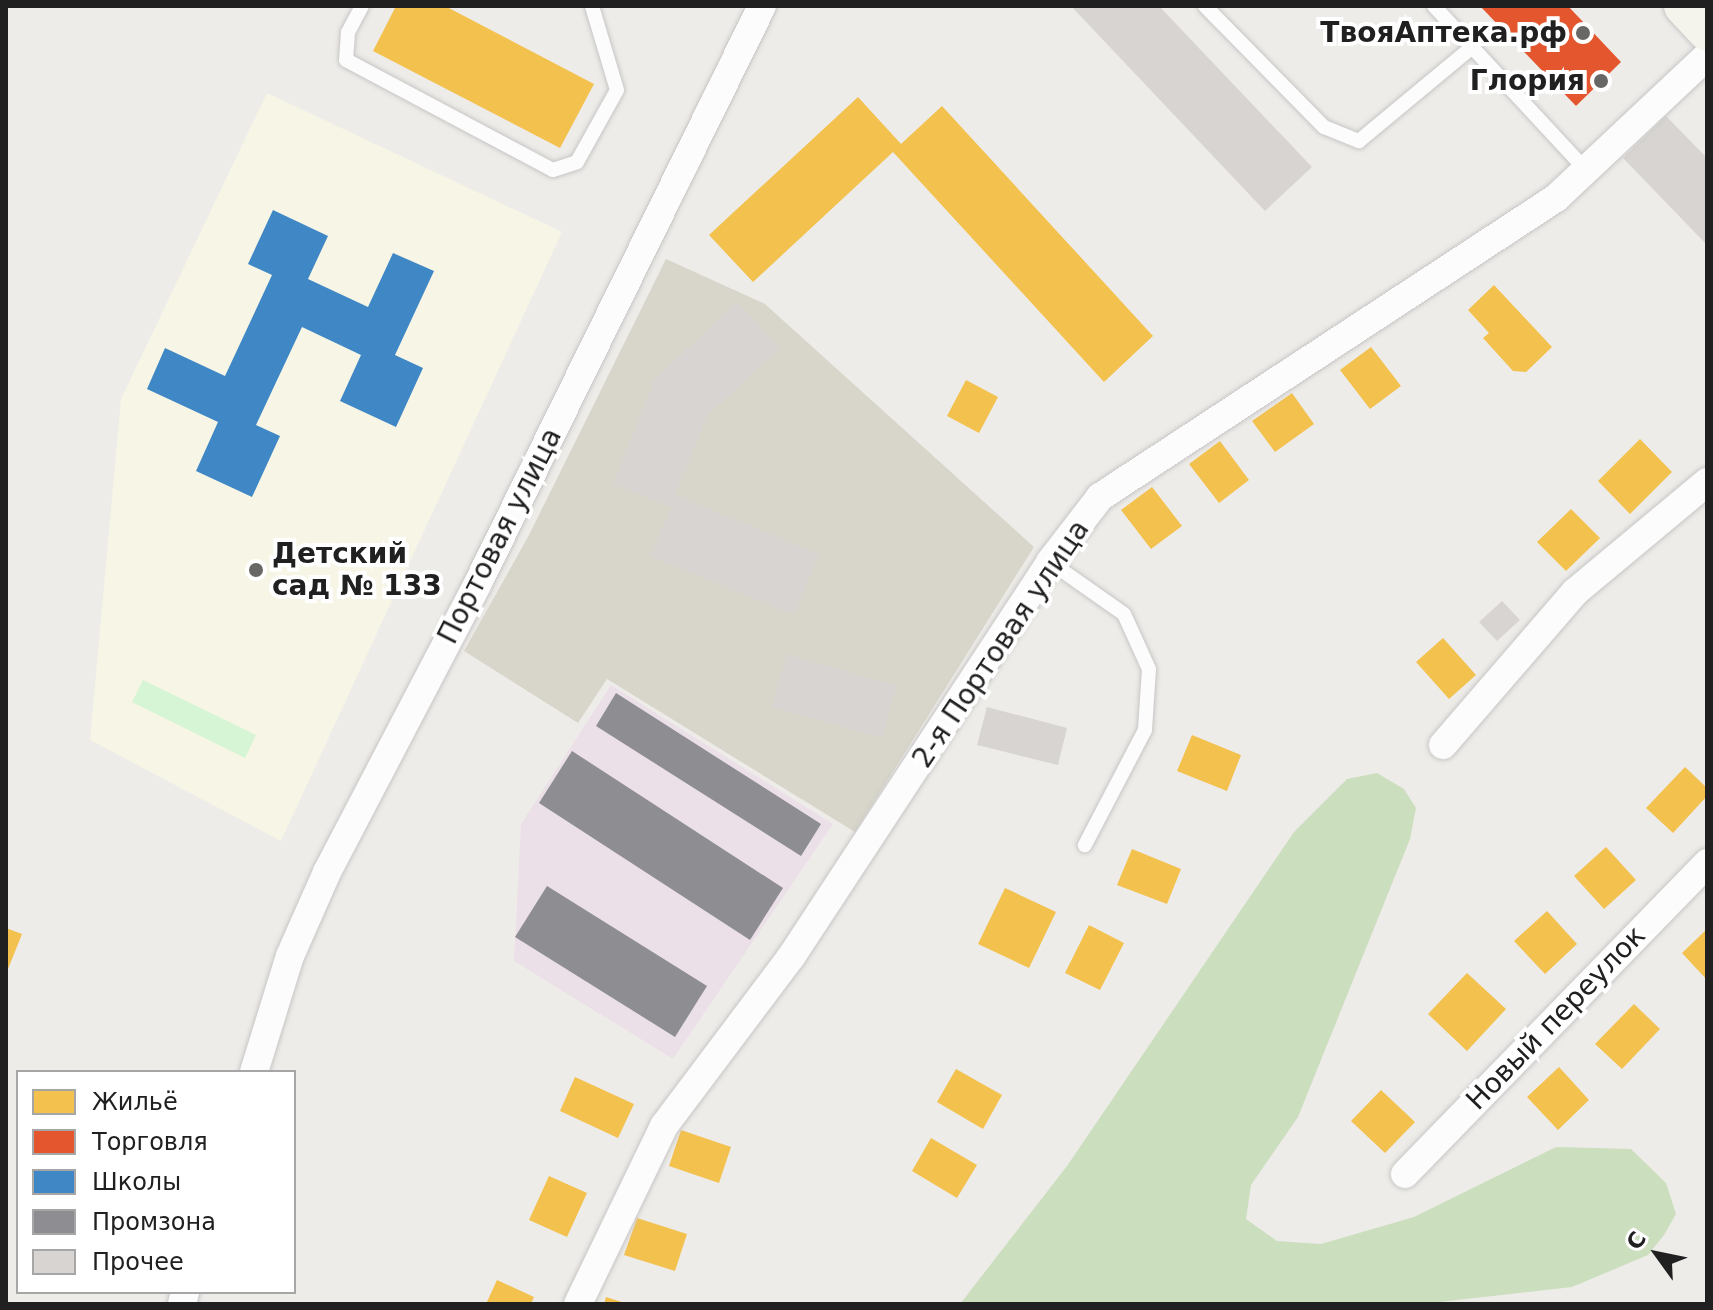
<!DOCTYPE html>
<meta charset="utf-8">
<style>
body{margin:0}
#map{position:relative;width:1713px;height:1310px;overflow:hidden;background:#eeece9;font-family:"DejaVu Sans",sans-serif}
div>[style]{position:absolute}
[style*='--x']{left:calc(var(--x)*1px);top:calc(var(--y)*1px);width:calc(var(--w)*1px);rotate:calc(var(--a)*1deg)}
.industrial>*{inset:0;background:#ece0e8}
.education>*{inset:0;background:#f7f5e5}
.construction>*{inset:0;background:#d8d6ca}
.forest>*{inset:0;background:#cbdebd}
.park>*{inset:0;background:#d6f5d4}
.homes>*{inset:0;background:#f2c14e}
.shops>*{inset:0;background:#e4572e}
.schools>*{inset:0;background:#3f88c5}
.industry>*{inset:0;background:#8d8d92}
.building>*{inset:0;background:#d7d4d1}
.roads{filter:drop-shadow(0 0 2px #c7c6c5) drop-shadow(0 0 2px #c7c6c5)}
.service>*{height:14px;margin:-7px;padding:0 7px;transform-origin:7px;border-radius:7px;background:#fcfcfc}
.minor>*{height:28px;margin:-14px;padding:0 14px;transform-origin:14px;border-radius:14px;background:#fcfcfc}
.secondary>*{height:38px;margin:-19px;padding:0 19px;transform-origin:19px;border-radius:19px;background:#f4f4ec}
.dots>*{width:22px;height:22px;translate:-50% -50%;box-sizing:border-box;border:4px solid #fff;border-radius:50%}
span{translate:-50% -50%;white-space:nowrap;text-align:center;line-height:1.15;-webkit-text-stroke:8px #fff;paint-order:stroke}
.poi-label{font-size:28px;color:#202020;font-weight:700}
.right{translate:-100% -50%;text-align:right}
.left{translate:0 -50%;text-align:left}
.street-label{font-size:28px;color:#202020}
.frame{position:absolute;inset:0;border:8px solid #202020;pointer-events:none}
.legend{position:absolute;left:16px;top:1070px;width:280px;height:224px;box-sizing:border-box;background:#fff;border:2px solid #a6a6a6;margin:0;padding:10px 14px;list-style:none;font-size:24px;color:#202020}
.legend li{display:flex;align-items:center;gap:16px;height:40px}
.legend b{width:40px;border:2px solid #a6a6a6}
.north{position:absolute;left:1617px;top:1214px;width:80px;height:80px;-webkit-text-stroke:6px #fff;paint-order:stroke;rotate:303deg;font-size:22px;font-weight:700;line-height:32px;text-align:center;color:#202020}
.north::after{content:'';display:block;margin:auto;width:28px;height:36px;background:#202020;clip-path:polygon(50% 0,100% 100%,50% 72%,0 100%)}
</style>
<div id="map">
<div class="industrial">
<i style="clip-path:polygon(611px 685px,833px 824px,673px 1059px,514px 961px,521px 824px)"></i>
</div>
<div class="education">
<i style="clip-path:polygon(267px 93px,562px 232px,281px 841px,90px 740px,121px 399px)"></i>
</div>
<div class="construction">
<i style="clip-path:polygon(666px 259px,765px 304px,1034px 547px,855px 832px,607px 679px,578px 723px,464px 651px,529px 535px)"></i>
</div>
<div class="forest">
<i style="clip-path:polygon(1377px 773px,1404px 789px,1416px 808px,1410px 839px,1298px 1117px,1251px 1185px,1246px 1219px,1277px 1241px,1321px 1244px,1414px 1217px,1556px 1147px,1631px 1149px,1666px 1183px,1676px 1214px,1664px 1235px,1648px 1255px,1572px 1287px,1421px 1304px,960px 1304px,1067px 1166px,1294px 832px,1347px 779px)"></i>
</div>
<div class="park">
<i style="clip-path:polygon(143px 680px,256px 735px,245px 758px,132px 702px)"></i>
</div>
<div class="homes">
<i style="clip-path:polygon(396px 6px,445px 6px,594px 84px,560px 148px,373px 51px)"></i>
<i style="clip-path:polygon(858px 97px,901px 144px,942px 106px,1153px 336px,1104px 382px,893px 152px,753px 282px,709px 235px)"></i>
<i style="clip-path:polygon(1494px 285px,1552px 347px,1526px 372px,1513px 371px,1483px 338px,1489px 333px,1468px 310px)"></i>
<i style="clip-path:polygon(1371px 347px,1401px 386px,1370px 409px,1340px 370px)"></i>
<i style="clip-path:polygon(966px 380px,998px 397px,979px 433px,947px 416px)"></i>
<i style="clip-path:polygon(1292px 393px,1314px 424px,1275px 452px,1252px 421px)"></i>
<i style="clip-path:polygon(1640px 439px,1672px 472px,1630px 514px,1598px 481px)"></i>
<i style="clip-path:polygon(1220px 441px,1249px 480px,1219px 503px,1189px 464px)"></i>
<i style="clip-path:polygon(1152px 487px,1182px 526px,1151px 549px,1121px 510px)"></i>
<i style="clip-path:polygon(1571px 509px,1600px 538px,1566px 571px,1537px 542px)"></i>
<i style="clip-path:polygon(1443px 638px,1476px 675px,1449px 699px,1416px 662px)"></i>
<i style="clip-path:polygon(1192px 735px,1241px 755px,1227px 791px,1177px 771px)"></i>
<i style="clip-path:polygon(1685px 767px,1707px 788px,1707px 796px,1673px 833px,1646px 808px)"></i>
<i style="clip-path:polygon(1606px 847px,1636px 880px,1604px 909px,1574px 876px)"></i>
<i style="clip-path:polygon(1132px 849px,1181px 869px,1167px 904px,1117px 885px)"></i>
<i style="clip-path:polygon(1005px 888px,1056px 912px,1029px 968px,978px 944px)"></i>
<i style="clip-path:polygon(1547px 911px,1577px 944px,1545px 974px,1514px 941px)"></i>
<i style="clip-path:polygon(1089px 925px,1124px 943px,1100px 990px,1065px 973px)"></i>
<i style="clip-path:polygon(6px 928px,22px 934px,6px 974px)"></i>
<i style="clip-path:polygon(1707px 929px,1707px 980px,1682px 953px)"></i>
<i style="clip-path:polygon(1467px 973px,1506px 1009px,1467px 1051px,1428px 1014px)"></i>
<i style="clip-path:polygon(1634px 1004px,1660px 1029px,1622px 1069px,1595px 1044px)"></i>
<i style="clip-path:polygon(1559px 1067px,1589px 1100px,1558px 1130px,1527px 1097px)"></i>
<i style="clip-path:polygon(956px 1069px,1002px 1095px,983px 1129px,937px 1102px)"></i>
<i style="clip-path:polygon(575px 1077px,634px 1104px,618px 1138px,560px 1111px)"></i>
<i style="clip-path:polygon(1381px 1090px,1415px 1122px,1385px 1153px,1351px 1121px)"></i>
<i style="clip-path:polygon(681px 1130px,731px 1147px,719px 1183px,669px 1166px)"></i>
<i style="clip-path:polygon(931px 1138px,977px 1165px,957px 1198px,912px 1171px)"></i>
<i style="clip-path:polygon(549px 1176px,587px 1193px,567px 1237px,529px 1220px)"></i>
<i style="clip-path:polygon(637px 1218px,687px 1234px,675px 1271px,624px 1255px)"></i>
<i style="clip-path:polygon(497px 1280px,534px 1297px,531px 1304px,486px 1304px)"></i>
<i style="clip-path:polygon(606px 1297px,625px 1303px,625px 1304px,604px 1304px)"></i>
</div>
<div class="shops">
<i style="clip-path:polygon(1480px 6px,1568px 6px,1621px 62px,1576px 106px)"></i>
</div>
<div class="schools">
<i style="clip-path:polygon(273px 210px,328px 236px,308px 279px,368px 307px,393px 253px,434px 271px,395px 355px,423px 368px,396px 427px,340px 401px,361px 355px,302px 327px,256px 425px,280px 436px,252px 497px,196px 471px,218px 422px,147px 389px,165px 348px,225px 376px,272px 275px,248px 264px)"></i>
</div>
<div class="industry">
<i style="clip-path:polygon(616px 693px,821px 824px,801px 856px,596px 726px)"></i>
<i style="clip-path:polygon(572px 751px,783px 888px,750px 940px,539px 803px)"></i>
<i style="clip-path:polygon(547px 886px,707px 986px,675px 1037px,515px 937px)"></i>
</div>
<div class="building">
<i style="clip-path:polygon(1071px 6px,1159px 6px,1312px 167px,1265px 211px)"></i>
<i style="clip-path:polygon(1666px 116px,1707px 158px,1707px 245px,1623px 158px)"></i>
<i style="clip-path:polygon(737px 302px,780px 348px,707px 416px,675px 495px,819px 554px,794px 615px,650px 556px,671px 507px,613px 484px,655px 379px)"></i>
<i style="clip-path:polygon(1502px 601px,1520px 620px,1497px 641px,1479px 622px)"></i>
<i style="clip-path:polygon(787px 654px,897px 686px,882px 738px,772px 707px)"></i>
<i style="clip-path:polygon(987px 707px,1067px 728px,1058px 765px,977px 745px)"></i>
</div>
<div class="roads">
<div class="service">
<i style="--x:362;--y:6;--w:30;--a:118"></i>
<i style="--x:348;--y:32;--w:28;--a:94"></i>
<i style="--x:346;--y:60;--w:234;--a:28"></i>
<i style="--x:553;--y:170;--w:25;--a:-18"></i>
<i style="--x:577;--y:162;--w:82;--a:-60.9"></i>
<i style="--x:617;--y:90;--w:88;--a:-106.6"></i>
<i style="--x:1205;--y:6;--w:170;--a:45.5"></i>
<i style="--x:1324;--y:127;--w:38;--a:22"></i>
<i style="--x:1359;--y:141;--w:146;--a:-39.7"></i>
<i style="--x:1434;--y:6;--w:224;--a:47.2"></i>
<i style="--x:1050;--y:562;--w:90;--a:35.1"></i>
<i style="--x:1124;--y:614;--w:60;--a:65.6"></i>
<i style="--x:1149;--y:669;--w:61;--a:93.8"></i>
<i style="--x:1145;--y:730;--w:130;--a:117.6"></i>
</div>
<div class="minor">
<i style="--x:1443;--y:745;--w:202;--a:-49.2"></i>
<i style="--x:1575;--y:592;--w:172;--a:-39.8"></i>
<i style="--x:254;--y:1072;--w:121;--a:-72.8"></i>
<i style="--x:290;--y:956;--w:92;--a:-66.2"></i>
<i style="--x:327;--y:872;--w:324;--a:-62.4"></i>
<i style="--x:477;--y:585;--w:645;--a:-63.79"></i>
<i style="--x:1405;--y:1174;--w:434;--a:-45.8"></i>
<i style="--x:182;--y:1304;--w:12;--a:-76"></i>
<i style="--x:578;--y:1304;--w:198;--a:-64.2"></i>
<i style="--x:664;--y:1126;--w:211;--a:-53.1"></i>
<i style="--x:791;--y:957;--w:472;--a:-56.7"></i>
<i style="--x:1050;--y:562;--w:82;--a:-52.4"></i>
<i style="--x:1100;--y:497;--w:545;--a:-33.25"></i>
<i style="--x:1556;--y:198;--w:207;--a:-43.2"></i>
</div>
<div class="secondary">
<i style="--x:1683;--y:6;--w:35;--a:47"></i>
</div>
</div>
<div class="dots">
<i style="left:1583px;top:33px;background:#686766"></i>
<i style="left:1601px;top:81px;background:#686766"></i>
<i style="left:256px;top:570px;background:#686766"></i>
</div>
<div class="poi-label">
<span class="right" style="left:1567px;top:33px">ТвояАптека.рф</span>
<span class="right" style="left:1585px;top:81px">Глория</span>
<span class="left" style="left:272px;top:570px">Детский<br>сад № 133</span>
</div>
<div class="street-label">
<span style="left:500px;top:536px;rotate:-63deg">Портовая улица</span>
<span style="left:1001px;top:644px;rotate:-56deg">2-я Портовая улица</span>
<span style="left:1556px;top:1018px;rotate:-46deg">Новый переулок</span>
</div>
<div class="frame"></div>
<ul class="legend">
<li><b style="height:22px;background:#f2c14e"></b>Жильё</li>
<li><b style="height:22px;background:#e4572e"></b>Торговля</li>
<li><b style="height:22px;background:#3f88c5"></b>Школы</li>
<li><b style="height:22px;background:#8d8d92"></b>Промзона</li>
<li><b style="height:22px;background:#d7d4d1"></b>Прочее</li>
</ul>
<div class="north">С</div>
</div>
